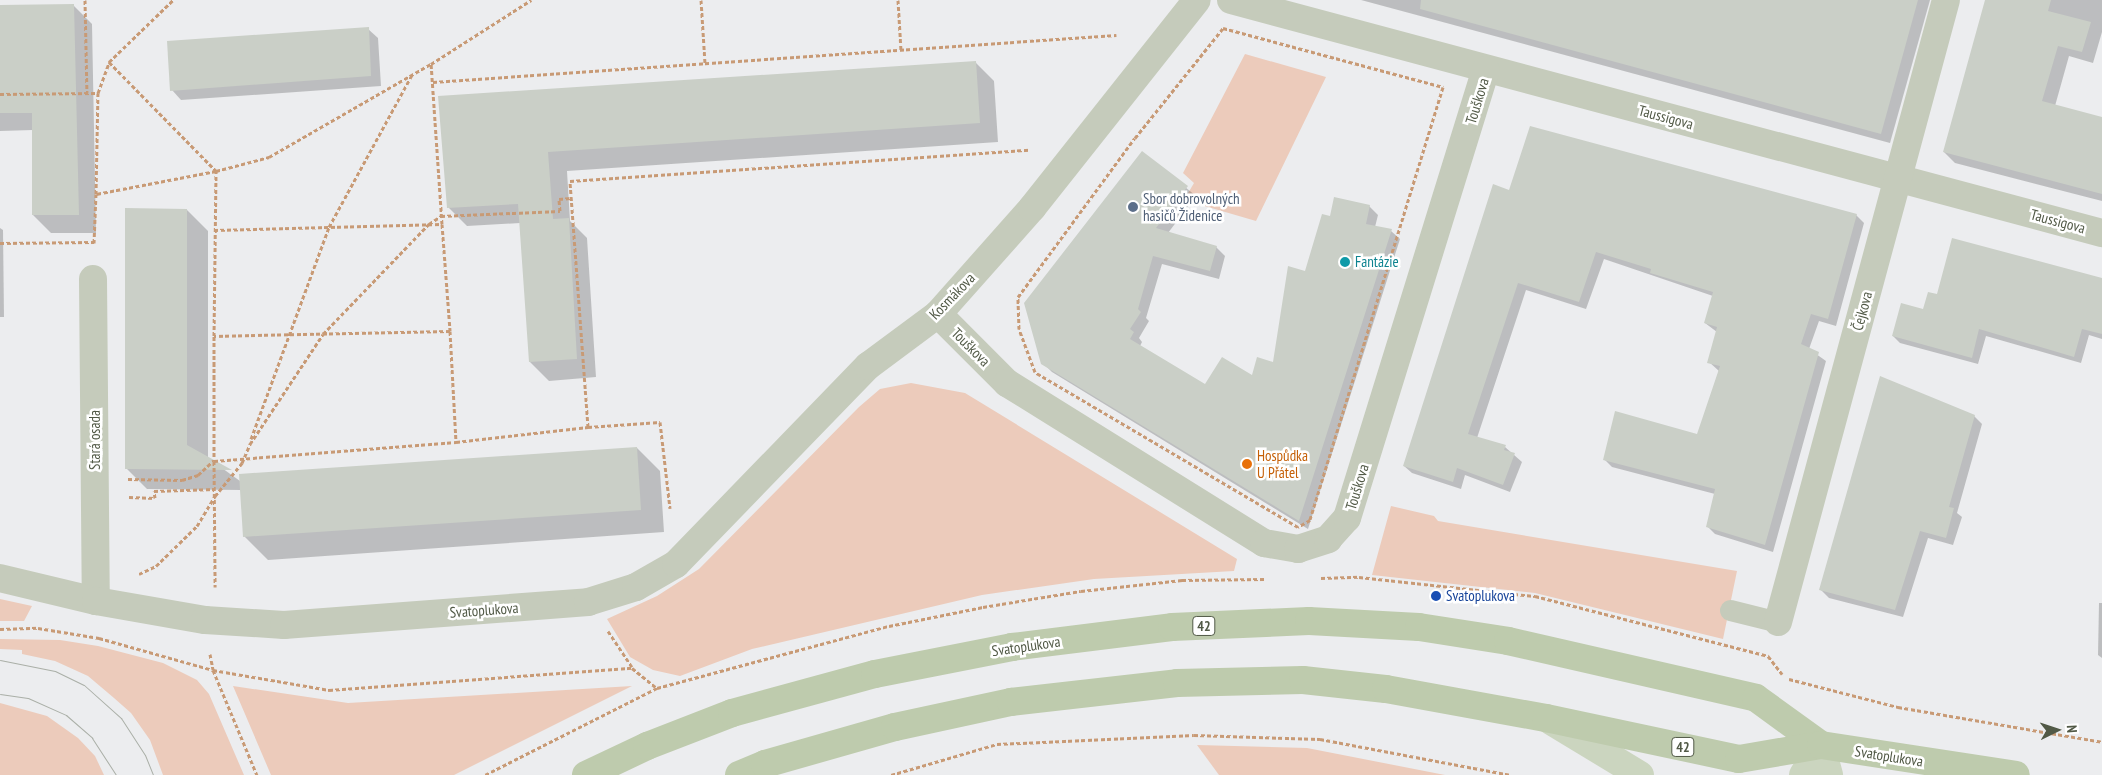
<!DOCTYPE html>
<meta charset="utf-8">
<style>
body{margin:0}
#map{position:relative;width:2102px;height:775px;overflow:hidden;background:#ecedef;font-family:"PT Sans Narrow",sans-serif}
div>[style]{position:absolute}
[style*='--x']{left:calc(var(--x)*1px);top:calc(var(--y)*1px);width:calc(var(--w)*1px);rotate:calc(var(--a)*1deg)}
.green>*{inset:0;background:#eccbbb}
.shadow>*{inset:0;background:#0003}
.building>*{inset:0;background:#cacfc7}
.path>*{height:3px;margin-top:-1.5px;transform-origin:0;background:repeating-linear-gradient(90deg,#c89a75 0 4px,transparent 0 6.5px)}
.service>*{height:21px;margin:-10.5px;padding:0 10.5px;transform-origin:10.5px;border-radius:10.5px;background:#c5cbbb}
.minor>*{height:28px;margin:-14px;padding:0 14px;transform-origin:14px;border-radius:14px;background:#c5cbbb}
.secondary>*{height:28px;margin:-14px;padding:0 14px;transform-origin:14px;border-radius:14px;background:#cbd5bf}
.primary>*{height:28px;margin:-14px;padding:0 14px;transform-origin:14px;border-radius:14px;background:#becbad}
.tram>*{height:1px;margin:-0.5px;padding:0 0.5px;transform-origin:0.5px;border-radius:0.5px;background:#aaafa7}
.dots>*{width:14px;height:14px;translate:-50% -50%;box-sizing:border-box;border:2px solid #fff;border-radius:50%}
span{translate:-50% -50%;white-space:nowrap;text-align:center;line-height:1.15;-webkit-text-stroke:5px #fff;paint-order:stroke}
.shield-label span{padding:1px 4px;background:#fff;border:1px solid;border-radius:4px;-webkit-text-stroke-width:0}
.shield-label{font-size:14px;color:#515946;font-weight:700}
.street-label{font-size:15px;color:#515946}
.service-label{font-size:15px;color:#4e5e75}
.left{translate:0 -50%;text-align:left}
.culture-label{font-size:15px;color:#0d838f}
.food-label{font-size:15px;color:#c56008}
.transit-label{font-size:15px;color:#164399}
.north{position:absolute;left:2032px;top:705px;width:50px;height:50px;-webkit-text-stroke:4px #fff;paint-order:stroke;rotate:86deg;font-size:14px;font-weight:700;line-height:20px;text-align:center;color:#515946}
.north::after{content:'';display:block;margin:auto;width:18px;height:22px;background:#515946;clip-path:polygon(50% 0,100% 100%,50% 72%,0 100%)}
</style>
<div id="map">
<div class="green">
<i style="clip-path:polygon(1245px 54px,1326px 77px,1256px 221px,1184px 200px,1194px 183px,1183px 173px)"></i>
<i style="clip-path:polygon(911px 383px,965px 393px,1237px 559px,1234px 571px,1094px 579px,982px 595px,752px 649px,680px 676px,653px 670px,630px 657px,607px 619px,657px 596px,699px 569px,859px 407px,880px 389px)"></i>
<i style="clip-path:polygon(1391px 506px,1434px 516px,1438px 521px,1737px 571px,1723px 639px,1535px 593px,1372px 575px)"></i>
<i style="clip-path:polygon(0 599px,32px 606px,24px 621px,0 621px)"></i>
<i style="clip-path:polygon(0 639px,60px 640px,98px 646px,163px 663px,197px 680px,209px 694px,244px 775px,163px 775px,150px 740px,131px 713px,114px 698px,88px 676px,55px 661px,22px 654px,22px 650px,0 649px)"></i>
<i style="clip-path:polygon(233px 686px,348px 703px,632px 686px,454px 775px,271px 775px)"></i>
<i style="clip-path:polygon(0 703px,47px 716px,78px 738px,95px 756px,104px 775px,0 775px)"></i>
<i style="clip-path:polygon(1197px 745px,1307px 748px,1445px 775px,1219px 775px)"></i>
</div>
<div class="shadow">
<i style="clip-path:polygon(1361px 0,1930px 0,1890px 143px)"></i>
<i style="clip-path:polygon(1986px 0,2102px 0,2102px 32px,2093px 63px,2069px 56px,2055px 106px,2102px 119px,2102px 201px,1955px 163px,1944px 152px)"></i>
<i style="clip-path:polygon(0 6px,74px 6px,92px 24px,96px 233px,51px 233px,33px 215px,33px 130px,0 131px)"></i>
<i style="clip-path:polygon(368px 29px,378px 38px,381px 86px,181px 100px,172px 90px)"></i>
<i style="clip-path:polygon(975px 62px,994px 81px,998px 142px,567px 171px,570px 221px,587px 238px,596px 377px,549px 381px,530px 362px,520px 223px,467px 226px,448px 207px,440px 97px)"></i>
<i style="clip-path:polygon(1142px 152px,1196px 196px,1168px 233px,1216px 247px,1225px 256px,1219px 279px,1162px 264px,1146px 318px,1149px 321px,1139px 338px,1142px 342px,1140px 346px,1206px 386px,1252px 377px,1274px 364px,1306px 272px,1331px 218px,1369px 206px,1378px 215px,1375px 227px,1391px 231px,1400px 239px,1308px 529px,1052px 372px,1043px 363px)"></i>
<i style="clip-path:polygon(1510px 191px,1856px 215px,1864px 223px,1836px 326px,1819px 321px,1809px 349px,1826px 361px,1773px 552px,1715px 534px,1707px 526px,1715px 494px,1612px 467px,1604px 459px,1698px 435px,1719px 371px,1709px 362px,1717px 332px,1705px 323px,1713px 296px,1604px 259px,1586px 309px,1526px 290px,1477px 438px,1505px 447px,1522px 462px,1510px 492px,1465px 475px,1461px 489px,1412px 473px,1404px 466px)"></i>
<i style="clip-path:polygon(187px 210px,208px 231px,208px 458px,240px 481px,637px 448px,660px 471px,664px 532px,268px 560px,244px 536px,241px 490px,147px 489px,126px 468px)"></i>
<i style="clip-path:polygon(0 228px,3px 230px,4px 317px,0 317px)"></i>
<i style="clip-path:polygon(2102px 279px,2102px 339px,2089px 335px,2081px 363px,1986px 336px,1978px 364px,1900px 343px,1893px 336px,1924px 311px)"></i>
<i style="clip-path:polygon(1974px 416px,1982px 424px,1957px 513px,1962px 517px,1953px 545px,1928px 538px,1903px 617px,1829px 598px,1821px 590px)"></i>
<i style="clip-path:polygon(2099px 603px,2102px 603px,2102px 658px,2098px 655px)"></i>
</div>
<div class="building">
<i style="clip-path:polygon(1421px 0,1918px 0,1881px 134px,1420px 9px)"></i>
<i style="clip-path:polygon(1985px 0,2051px 0,2048px 11px,2091px 22px,2082px 52px,2058px 46px,2042px 101px,2102px 117px,2102px 194px,1943px 152px)"></i>
<i style="clip-path:polygon(74px 4px,79px 215px,32px 215px,32px 113px,0 113px,0 5px)"></i>
<i style="clip-path:polygon(369px 27px,371px 76px,170px 91px,167px 41px)"></i>
<i style="clip-path:polygon(976px 61px,980px 123px,548px 152px,553px 219px,569px 218px,577px 359px,529px 362px,518px 204px,447px 208px,438px 96px)"></i>
<i style="clip-path:polygon(1530px 126px,1857px 214px,1828px 319px,1811px 314px,1801px 344px,1819px 352px,1765px 545px,1706px 527px,1715px 489px,1603px 460px,1615px 411px,1697px 434px,1720px 366px,1707px 363px,1717px 327px,1704px 323px,1713px 292px,1650px 273px,1651px 269px,1596px 252px,1579px 302px,1518px 283px,1468px 434px,1506px 445px,1504px 450px,1515px 453px,1503px 485px,1457px 468px,1453px 482px,1403px 466px,1493px 184px,1509px 190px)"></i>
<i style="clip-path:polygon(1142px 151px,1188px 186px,1156px 228px,1217px 246px,1210px 271px,1153px 256px,1138px 309px,1141px 312px,1130px 329px,1134px 332px,1130px 339px,1205px 384px,1222px 357px,1252px 375px,1257px 357px,1273px 362px,1288px 266px,1305px 271px,1322px 214px,1330px 216px,1334px 197px,1370px 205px,1366px 224px,1392px 229px,1299px 521px,1041px 364px,1024px 303px)"></i>
<i style="clip-path:polygon(125px 208px,187px 209px,187px 445px,232px 470px,125px 469px)"></i>
<i style="clip-path:polygon(1952px 238px,2102px 278px,2102px 334px,2082px 329px,2074px 357px,1979px 329px,1972px 358px,1892px 336px,1901px 303px,1923px 309px,1928px 292px,1937px 294px)"></i>
<i style="clip-path:polygon(1880px 376px,1975px 415px,1949px 507px,1954px 508px,1946px 538px,1920px 531px,1895px 610px,1819px 590px)"></i>
<i style="clip-path:polygon(637px 447px,641px 510px,243px 537px,239px 474px)"></i>
</div>
<div class="path">
<i style="--x:85;--y:0;--w:93;--a:88.8"></i>
<i style="--x:701;--y:0;--w:64;--a:86.4"></i>
<i style="--x:898;--y:0;--w:50;--a:86.6"></i>
<i style="--x:1223;--y:28;--w:228;--a:15"></i>
<i style="--x:1443;--y:87;--w:453;--a:107.1"></i>
<i style="--x:1310;--y:520;--w:14;--a:150"></i>
<i style="--x:1298;--y:527;--w:305;--a:-149.5"></i>
<i style="--x:1035;--y:372;--w:46;--a:-110.4"></i>
<i style="--x:1019;--y:329;--w:32;--a:-92"></i>
<i style="--x:1018;--y:297;--w:197;--a:-53.7"></i>
<i style="--x:1135;--y:138;--w:141;--a:-51.3"></i>
<i style="--x:109;--y:62;--w:153;--a:45.5"></i>
<i style="--x:216;--y:171;--w:122;--a:169.1"></i>
<i style="--x:96;--y:194;--w:101;--a:-88.9"></i>
<i style="--x:98;--y:93;--w:33;--a:-70"></i>
<i style="--x:109;--y:62;--w:89;--a:-44.1"></i>
<i style="--x:433;--y:82;--w:685;--a:-3.94"></i>
<i style="--x:0;--y:94;--w:98;--a:-0.6"></i>
<i style="--x:442;--y:224;--w:107;--a:85.7"></i>
<i style="--x:450;--y:331;--w:236;--a:178.8"></i>
<i style="--x:214;--y:336;--w:165;--a:-89.3"></i>
<i style="--x:216;--y:171;--w:55;--a:-14.8"></i>
<i style="--x:269;--y:157;--w:187;--a:-29.9"></i>
<i style="--x:431;--y:64;--w:119;--a:-32.6"></i>
<i style="--x:214;--y:230;--w:228;--a:-1.5"></i>
<i style="--x:442;--y:224;--w:160;--a:-93.9"></i>
<i style="--x:0;--y:243;--w:94;--a:-0.6"></i>
<i style="--x:94;--y:243;--w:49;--a:-87.7"></i>
<i style="--x:450;--y:331;--w:111;--a:86.9"></i>
<i style="--x:456;--y:442;--w:133;--a:-6.5"></i>
<i style="--x:588;--y:427;--w:247;--a:-94.2"></i>
<i style="--x:570;--y:181;--w:461;--a:-3.9"></i>
<i style="--x:214;--y:336;--w:125;--a:90"></i>
<i style="--x:214;--y:461;--w:243;--a:-4.5"></i>
<i style="--x:588;--y:427;--w:72;--a:-4"></i>
<i style="--x:660;--y:422;--w:87;--a:83.4"></i>
<i style="--x:251;--y:439;--w:226;--a:-69.8"></i>
<i style="--x:329;--y:227;--w:173;--a:-61.4"></i>
<i style="--x:214;--y:461;--w:126;--a:89.5"></i>
<i style="--x:128;--y:479;--w:54;--a:1.1"></i>
<i style="--x:182;--y:480;--w:17;--a:-17"></i>
<i style="--x:198;--y:475;--w:21;--a:-43"></i>
<i style="--x:129;--y:497;--w:26;--a:2"></i>
<i style="--x:155;--y:498;--w:7;--a:-98"></i>
<i style="--x:154;--y:491;--w:61;--a:-1.9"></i>
<i style="--x:139;--y:574;--w:19;--a:-25"></i>
<i style="--x:156;--y:566;--w:57;--a:-44.3"></i>
<i style="--x:197;--y:526;--w:35;--a:-59"></i>
<i style="--x:215;--y:496;--w:43;--a:-50.7"></i>
<i style="--x:242;--y:463;--w:21;--a:-67"></i>
<i style="--x:250;--y:444;--w:132;--a:-56.4"></i>
<i style="--x:323;--y:334;--w:153;--a:-46.1"></i>
<i style="--x:429;--y:224;--w:14;--a:-34"></i>
<i style="--x:441;--y:216;--w:119;--a:-2.4"></i>
<i style="--x:560;--y:211;--w:12;--a:-95"></i>
<i style="--x:559;--y:199;--w:12;--a:-5"></i>
<i style="--x:1321;--y:578;--w:38;--a:-2"></i>
<i style="--x:1359;--y:577;--w:177;--a:6.2"></i>
<i style="--x:1535;--y:596;--w:241;--a:14.4"></i>
<i style="--x:1768;--y:656;--w:23;--a:52"></i>
<i style="--x:0;--y:629;--w:38;--a:-2"></i>
<i style="--x:38;--y:628;--w:62;--a:9.3"></i>
<i style="--x:99;--y:638;--w:118;--a:15.7"></i>
<i style="--x:213;--y:670;--w:114;--a:67.3"></i>
<i style="--x:608;--y:631;--w:43;--a:56.3"></i>
<i style="--x:210;--y:654;--w:16;--a:79"></i>
<i style="--x:213;--y:670;--w:118;--a:9.8"></i>
<i style="--x:329;--y:690;--w:304;--a:-4.2"></i>
<i style="--x:632;--y:668;--w:32;--a:39"></i>
<i style="--x:657;--y:688;--w:193;--a:153.2"></i>
<i style="--x:1789;--y:679;--w:113;--a:14.4"></i>
<i style="--x:1898;--y:707;--w:207;--a:9.7"></i>
<i style="--x:657;--y:688;--w:240;--a:-15"></i>
<i style="--x:889;--y:626;--w:96;--a:-11.4"></i>
<i style="--x:983;--y:607;--w:99;--a:-9.3"></i>
<i style="--x:1081;--y:591;--w:102;--a:-6.2"></i>
<i style="--x:1182;--y:580;--w:83;--a:-0.7"></i>
<i style="--x:891;--y:775;--w:110;--a:-16.3"></i>
<i style="--x:997;--y:744;--w:197;--a:-2.6"></i>
<i style="--x:1194;--y:735;--w:126;--a:1.8"></i>
<i style="--x:1320;--y:739;--w:193;--a:10.7"></i>
</div>
<div class="service">
<i style="--x:1730;--y:610;--w:49;--a:14"></i>
</div>
<div class="minor">
<i style="--x:1231;--y:0;--w:902;--a:14.98"></i>
<i style="--x:93;--y:279;--w:322;--a:89.5"></i>
<i style="--x:938;--y:314;--w:98;--a:45"></i>
<i style="--x:1007;--y:383;--w:303;--a:31.9"></i>
<i style="--x:1264;--y:543;--w:35;--a:10"></i>
<i style="--x:1298;--y:549;--w:32;--a:-18"></i>
<i style="--x:1328;--y:539;--w:28;--a:-48"></i>
<i style="--x:1347;--y:518;--w:469;--a:-72.8"></i>
<i style="--x:0;--y:578;--w:99;--a:13.5"></i>
<i style="--x:96;--y:601;--w:111;--a:9.9"></i>
<i style="--x:205;--y:620;--w:79;--a:3.6"></i>
<i style="--x:284;--y:625;--w:305;--a:-4.3"></i>
<i style="--x:588;--y:602;--w:50;--a:-17.4"></i>
<i style="--x:636;--y:587;--w:46;--a:-29.9"></i>
<i style="--x:676;--y:564;--w:276;--a:-45.9"></i>
<i style="--x:868;--y:366;--w:87;--a:-36.6"></i>
<i style="--x:938;--y:314;--w:142;--a:-48.4"></i>
<i style="--x:1032;--y:208;--w:265;--a:-51.6"></i>
<i style="--x:1778;--y:622;--w:644;--a:-74.89"></i>
</div>
<div class="secondary">
<i style="--x:1551;--y:721;--w:104;--a:31.2"></i>
<i style="--x:1821;--y:745;--w:31;--a:75"></i>
<i style="--x:1803;--y:775;--w:35;--a:-59"></i>
</div>
<div class="primary">
<i style="--x:586;--y:775;--w:68;--a:-25.4"></i>
<i style="--x:647;--y:746;--w:91;--a:-21.2"></i>
<i style="--x:732;--y:713;--w:148;--a:-15.3"></i>
<i style="--x:875;--y:674;--w:140;--a:-11.1"></i>
<i style="--x:1012;--y:647;--w:161;--a:-7.1"></i>
<i style="--x:1172;--y:627;--w:137;--a:-2.5"></i>
<i style="--x:1309;--y:621;--w:110;--a:3.1"></i>
<i style="--x:1419;--y:627;--w:90;--a:8.9"></i>
<i style="--x:1508;--y:641;--w:254;--a:12.9"></i>
<i style="--x:1756;--y:698;--w:80;--a:35.9"></i>
<i style="--x:739;--y:775;--w:28;--a:-23"></i>
<i style="--x:765;--y:764;--w:135;--a:-15.9"></i>
<i style="--x:895;--y:727;--w:119;--a:-12.2"></i>
<i style="--x:1011;--y:702;--w:167;--a:-6.5"></i>
<i style="--x:1177;--y:683;--w:126;--a:-1.4"></i>
<i style="--x:1303;--y:680;--w:83;--a:6.2"></i>
<i style="--x:1386;--y:689;--w:163;--a:10.3"></i>
<i style="--x:1546;--y:718;--w:197;--a:12"></i>
<i style="--x:1739;--y:759;--w:83;--a:-9.7"></i>
<i style="--x:1821;--y:745;--w:197;--a:8.7"></i>
</div>
<div class="tram">
<i style="--x:0;--y:660;--w:56;--a:11.3"></i>
<i style="--x:55;--y:671;--w:32;--a:26"></i>
<i style="--x:84;--y:685;--w:50;--a:41.7"></i>
<i style="--x:121;--y:718;--w:44;--a:57"></i>
<i style="--x:145;--y:755;--w:22;--a:68"></i>
<i style="--x:0;--y:694;--w:28;--a:8"></i>
<i style="--x:28;--y:698;--w:42;--a:24.1"></i>
<i style="--x:66;--y:715;--w:35;--a:41"></i>
<i style="--x:92;--y:738;--w:44;--a:57"></i>
</div>
<div class="dots">
<i style="left:1133px;top:207px;background:#5c6f8a"></i>
<i style="left:1345px;top:262px;background:#0f9aa8"></i>
<i style="left:1247px;top:464px;background:#e8710a"></i>
<i style="left:1436px;top:596px;background:#1a4fb4"></i>
</div>
<div class="shield-label">
<span style="left:1204px;top:626px">42</span>
<span style="left:1683px;top:747px">42</span>
</div>
<div class="street-label">
<span style="left:1477px;top:101px;rotate:-73deg">Touškova</span>
<span style="left:1666px;top:117px;rotate:15deg">Taussigova</span>
<span style="left:2058px;top:221px;rotate:15deg">Taussigova</span>
<span style="left:952px;top:296px;rotate:-46deg">Kosmákova</span>
<span style="left:1862px;top:311px;rotate:-75deg">Čejkova</span>
<span style="left:971px;top:347px;rotate:45deg">Touškova</span>
<span style="left:95px;top:440px;rotate:-90deg">Stará osada</span>
<span style="left:1357px;top:487px;rotate:-73deg">Touškova</span>
<span style="left:484px;top:610px;rotate:-4deg">Svatoplukova</span>
<span style="left:1026px;top:646px;rotate:-8deg">Svatoplukova</span>
<span style="left:1889px;top:756px;rotate:9deg">Svatoplukova</span>
</div>
<div class="service-label">
<span class="left" style="left:1143px;top:207px">Sbor dobrovolných<br>hasičů Židenice</span>
</div>
<div class="culture-label">
<span class="left" style="left:1355px;top:262px">Fantázie</span>
</div>
<div class="food-label">
<span class="left" style="left:1257px;top:464px">Hospůdka<br>U Přátel</span>
</div>
<div class="transit-label">
<span class="left" style="left:1446px;top:596px">Svatoplukova</span>
</div>
<div class="north">N</div>
</div>
